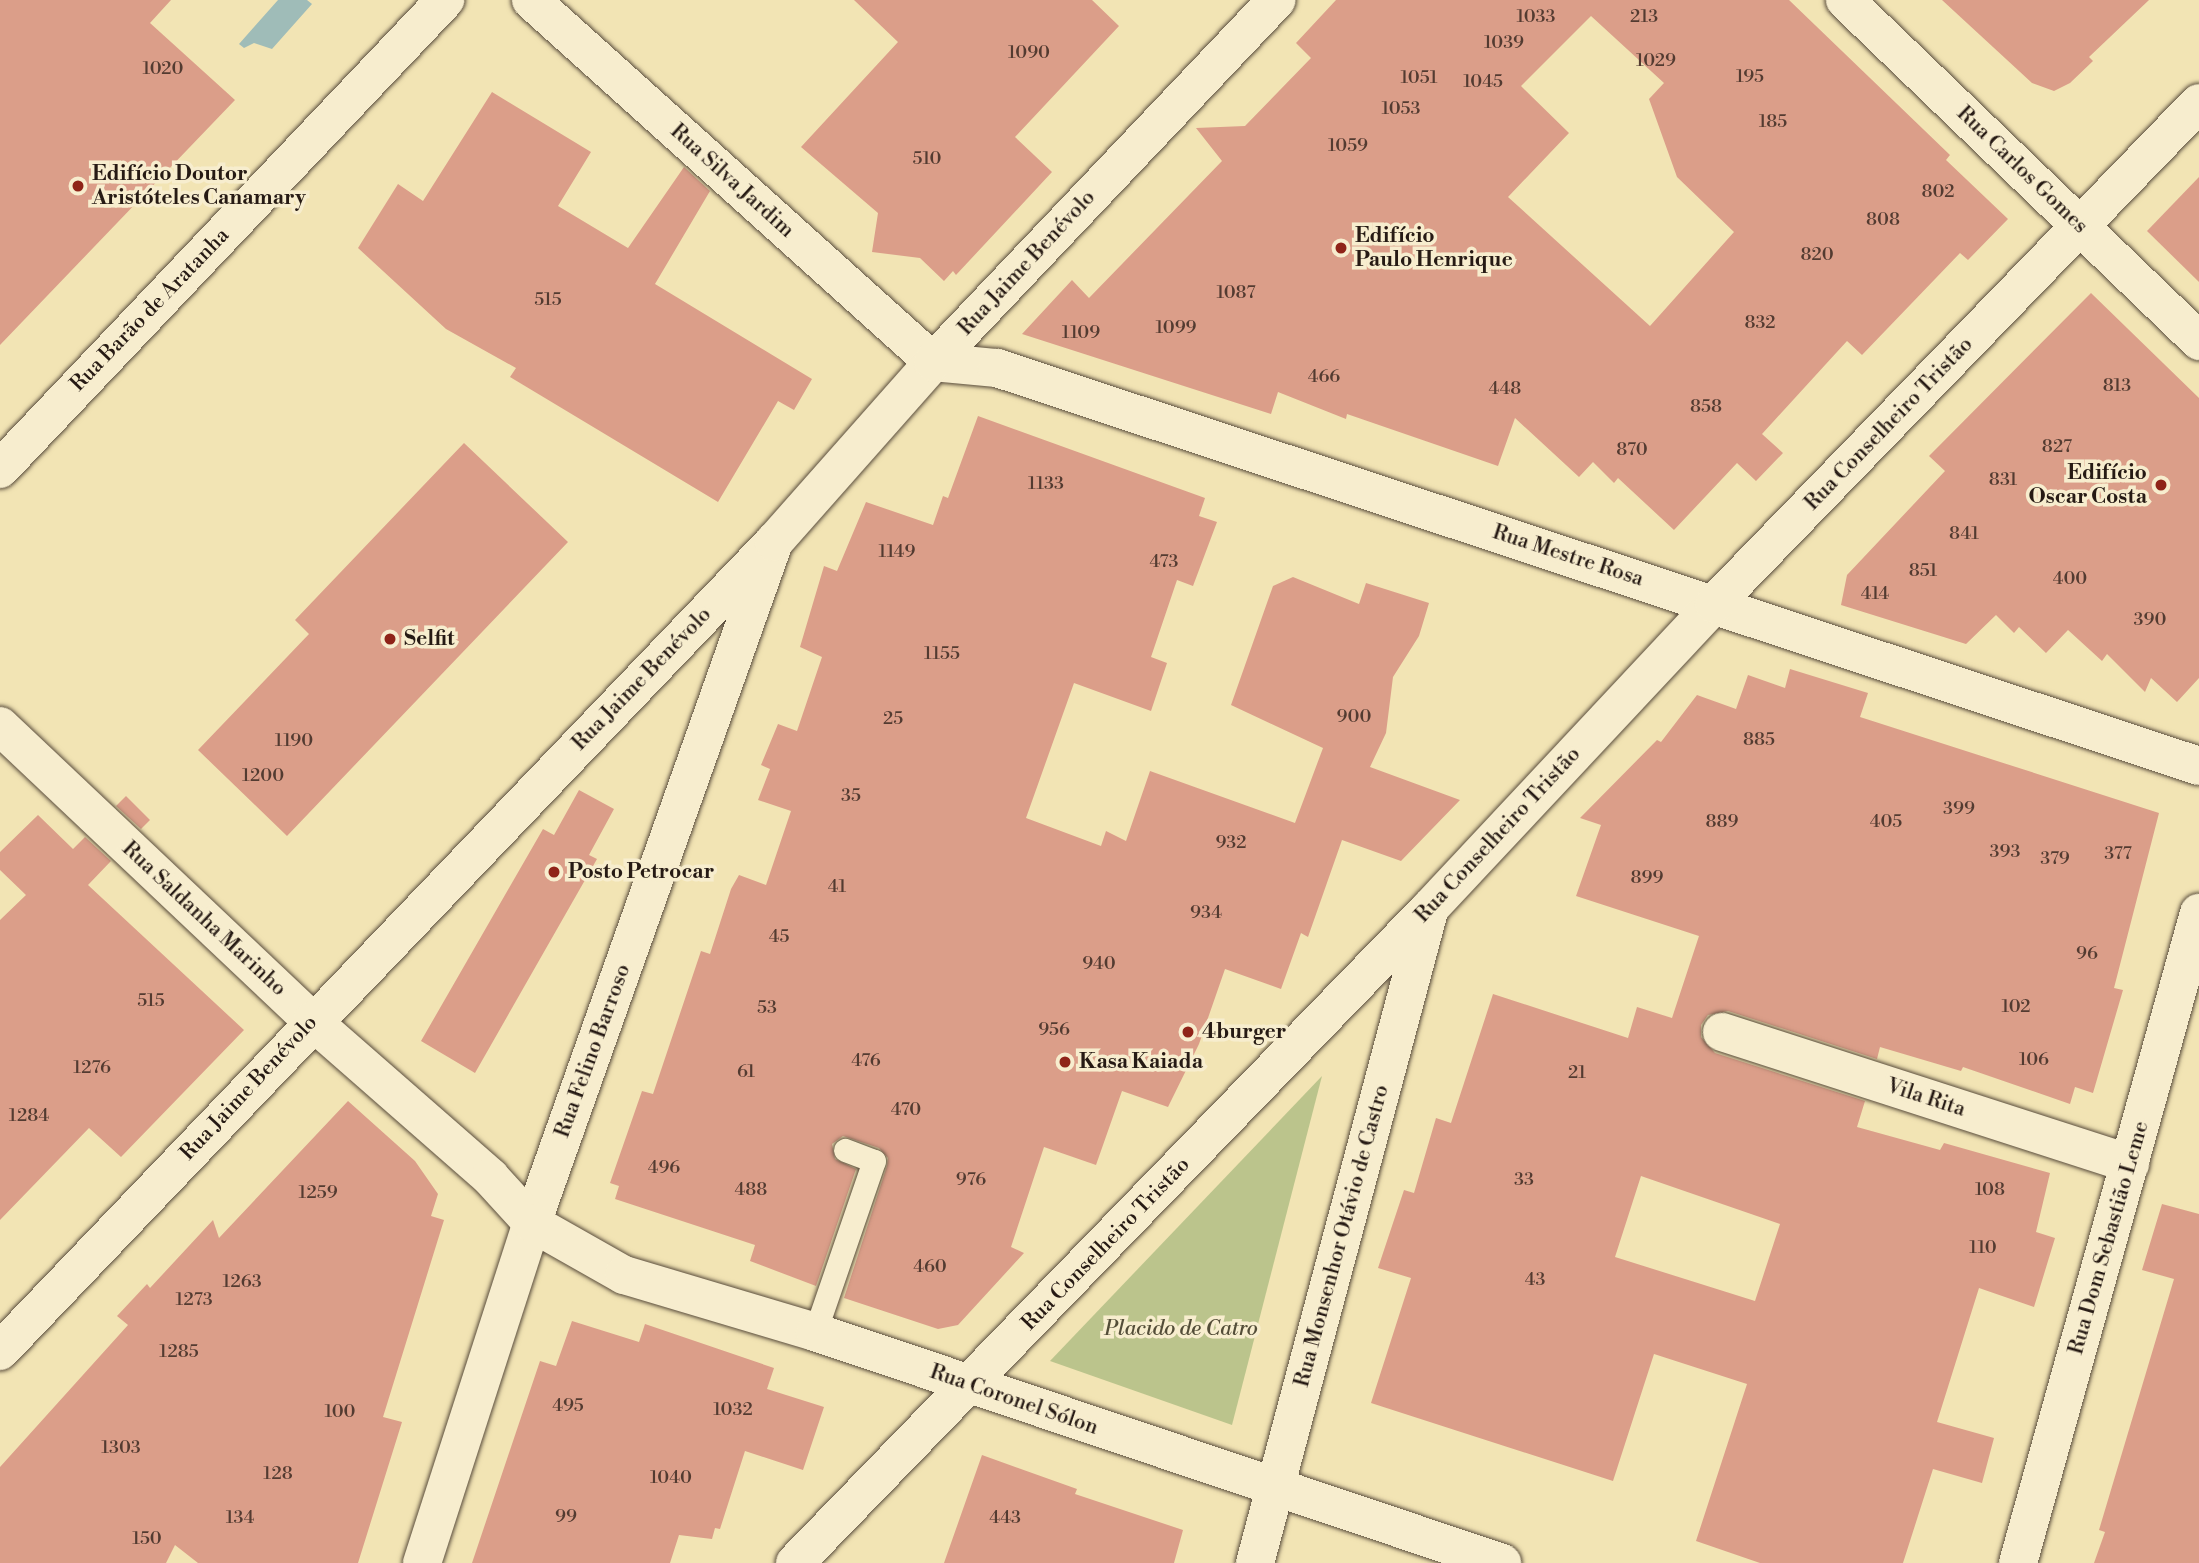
<!DOCTYPE html>
<meta charset="utf-8">
<style>
body{margin:0}
#map{position:relative;width:2199px;height:1563px;overflow:hidden;background:#f2e4b4;font-family:"Libre Bodoni",serif}
div>[style]{position:absolute}
[style*='--x']{left:calc(var(--x)*1px);top:calc(var(--y)*1px);width:calc(var(--w)*1px);rotate:calc(var(--a)*1deg)}
.green>*{inset:0;background:#bbc48c}
.water>*{inset:0;background:#9fbcb8}
.building>*{inset:0;background:#db9e89}
.roads{filter:drop-shadow(0 0 2px #594c3c) drop-shadow(0 0 2px #594c3c)}
.service>*{height:23px;margin:-11.5px;padding:0 11.5px;transform-origin:11.5px;border-radius:11.5px;background:#f7edce}
.minor>*{height:38px;margin:-19px;padding:0 19px;transform-origin:19px;border-radius:19px;background:#f7edce}
.tertiary>*{height:38px;margin:-19px;padding:0 19px;transform-origin:19px;border-radius:19px;background:#f7edce}
.dots>*{width:19px;height:19px;translate:-50% -50%;box-sizing:border-box;border:4px solid #f7edce;border-radius:50%}
span{translate:-50% -50%;white-space:nowrap;text-align:center;line-height:1.15;-webkit-text-stroke:7px #f7edce;paint-order:stroke}
.number-label{font-size:18px;color:#533b31}
.number-label span{-webkit-text-stroke-width:0}
.street-label{font-size:21px;color:#261a14}
.poi-label{font-size:21px;color:#261a14;font-weight:700}
.left{translate:0 -50%;text-align:left}
.right{translate:-100% -50%;text-align:right}
.park-label{font-size:21px;color:#534d38;font-style:italic}
</style>
<div id="map">
<div class="green">
<i style="clip-path:polygon(1322px 1076px,1232px 1425px,1050px 1361px)"></i>
</div>
<div class="water">
<i style="clip-path:polygon(278px 0,307px 0,312px 4px,272px 49px,254px 43px,244px 48px,239px 44px)"></i>
</div>
<div class="building">
<i style="clip-path:polygon(0 0,171px 0,150px 23px,235px 100px,0 345px)"></i>
<i style="clip-path:polygon(854px 0,1092px 0,1119px 26px,1015px 137px,1052px 172px,956px 275px,953px 271px,944px 281px,920px 258px,872px 252px,878px 213px,801px 147px,898px 42px)"></i>
<i style="clip-path:polygon(evenodd,1336px 0,1789px 0,1950px 155px,1946px 160px,2008px 219px,1968px 260px,1960px 253px,1862px 355px,1847px 341px,1762px 434px,1783px 453px,1756px 481px,1737px 463px,1674px 530px,1618px 478px,1614px 483px,1593px 462px,1579px 477px,1515px 418px,1498px 466px,1347px 414px,1346px 419px,1278px 392px,1271px 414px,1022px 334px,1072px 280px,1089px 298px,1222px 161px,1196px 128px,1245px 126px,1311px 58px,1296px 43px,1336px 0,1591px 16px,1664px 83px,1649px 99px,1677px 177px,1734px 232px,1650px 326px,1508px 197px,1569px 133px,1521px 86px,1591px 16px)"></i>
<i style="clip-path:polygon(1942px 0,2149px 0,2089px 57px,2093px 61px,2070px 83px,2054px 91px,2032px 83px)"></i>
<i style="clip-path:polygon(492px 92px,591px 152px,558px 206px,628px 248px,684px 167px,710px 191px,655px 284px,812px 379px,794px 410px,778px 401px,718px 502px,510px 377px,516px 368px,446px 329px,358px 248px,398px 184px,423px 201px)"></i>
<i style="clip-path:polygon(2199px 177px,2199px 282px,2147px 231px)"></i>
<i style="clip-path:polygon(2091px 293px,2199px 398px,2199px 678px,2177px 702px,2151px 678px,2145px 692px,2107px 654px,2102px 661px,2068px 630px,2046px 653px,2019px 627px,2014px 633px,1996px 615px,1966px 644px,1841px 605px,1847px 575px,1945px 471px,1929px 456px)"></i>
<i style="clip-path:polygon(978px 416px,1205px 498px,1199px 516px,1217px 522px,1193px 586px,1177px 580px,1151px 657px,1167px 663px,1151px 711px,1074px 683px,1026px 818px,1101px 846px,1106px 831px,1126px 841px,1150px 771px,1295px 823px,1323px 748px,1231px 705px,1273px 586px,1293px 577px,1359px 604px,1366px 583px,1429px 603px,1419px 636px,1393px 677px,1386px 733px,1370px 767px,1460px 800px,1401px 861px,1342px 840px,1308px 937px,1301px 933px,1281px 989px,1225px 969px,1199px 1044px,1168px 1107px,1122px 1091px,1096px 1165px,1044px 1147px,1011px 1247px,1024px 1253px,958px 1325px,938px 1329px,844px 1298px,887px 1166px,888px 1158px,879px 1148px,843px 1136px,832px 1144px,835px 1159px,856px 1169px,816px 1286px,750px 1261px,755px 1245px,615px 1199px,619px 1186px,610px 1183px,642px 1091px,653px 1094px,701px 951px,710px 954px,731px 889px,739px 875px,766px 885px,791px 811px,758px 800px,770px 769px,761px 765px,778px 724px,797px 731px,822px 657px,800px 647px,824px 566px,837px 571px,866px 502px,933px 525px,943px 496px,948px 498px)"></i>
<i style="clip-path:polygon(464px 443px,568px 542px,287px 836px,198px 750px,309px 634px,295px 620px)"></i>
<i style="clip-path:polygon(evenodd,1790px 669px,1868px 693px,1860px 717px,2159px 813px,2114px 988px,2123px 990px,2093px 1093px,2075px 1087px,2070px 1104px,1963px 1067px,1961px 1071px,1880px 1047px,1877px 1059px,1728px 1011px,1708px 1015px,1701px 1025px,1701px 1037px,1715px 1053px,1865px 1101px,1857px 1127px,1940px 1150px,1944px 1143px,2050px 1173px,2036px 1232px,2055px 1238px,2034px 1307px,1979px 1288px,1937px 1422px,1994px 1438px,1982px 1483px,1933px 1469px,1903px 1563px,1760px 1563px,1696px 1541px,1747px 1384px,1654px 1354px,1613px 1481px,1371px 1403px,1411px 1278px,1378px 1268px,1404px 1190px,1414px 1193px,1436px 1118px,1451px 1123px,1493px 994px,1628px 1038px,1637px 1007px,1672px 1018px,1699px 936px,1576px 896px,1601px 825px,1580px 818px,1657px 740px,1661px 742px,1697px 695px,1736px 709px,1748px 675px,1785px 688px,1790px 669px,1641px 1176px,1780px 1224px,1755px 1301px,1615px 1257px,1641px 1176px)"></i>
<i style="clip-path:polygon(579px 790px,614px 809px,589px 855px,597px 859px,475px 1073px,421px 1041px,543px 829px,554px 835px)"></i>
<i style="clip-path:polygon(126px 796px,150px 820px,141px 829px,116px 806px)"></i>
<i style="clip-path:polygon(38px 815px,73px 849px,85px 837px,111px 861px,88px 885px,244px 1030px,121px 1157px,89px 1128px,0 1220px,0 920px,26px 895px,0 870px,0 852px)"></i>
<i style="clip-path:polygon(348px 1101px,415px 1161px,438px 1194px,431px 1216px,444px 1220px,383px 1417px,402px 1422px,358px 1563px,198px 1563px,175px 1545px,166px 1563px,0 1563px,0 1467px,128px 1325px,117px 1316px,147px 1284px,150px 1288px,213px 1220px,219px 1238px)"></i>
<i style="clip-path:polygon(2162px 1204px,2199px 1214px,2199px 1563px,2094px 1563px,2105px 1532px,2099px 1530px,2174px 1279px,2142px 1270px)"></i>
<i style="clip-path:polygon(572px 1321px,639px 1342px,645px 1324px,774px 1368px,767px 1389px,824px 1407px,803px 1470px,745px 1451px,720px 1529px,715px 1528px,712px 1539px,679px 1535px,670px 1563px,472px 1563px,540px 1361px,556px 1366px)"></i>
<i style="clip-path:polygon(982px 1455px,1077px 1489px,1075px 1494px,1183px 1530px,1174px 1563px,944px 1563px)"></i>
</div>
<div class="roads">
<div class="service">
<i style="--x:815;--y:1332;--w:181;--a:-71"></i>
<i style="--x:874;--y:1161;--w:31;--a:-159"></i>
</div>
<div class="minor">
<i style="--x:531;--y:0;--w:541;--a:42"></i>
<i style="--x:933;--y:362;--w:64;--a:5.4"></i>
<i style="--x:997;--y:368;--w:1266;--a:18.32"></i>
<i style="--x:1845;--y:0;--w:492;--a:43.9"></i>
<i style="--x:1722;--y:1032;--w:429;--a:17.9"></i>
<i style="--x:422;--y:1563;--w:357;--a:-72.1"></i>
<i style="--x:532;--y:1223;--w:723;--a:-70.44"></i>
<i style="--x:795;--y:1563;--w:911;--a:-45.89"></i>
<i style="--x:1429;--y:909;--w:417;--a:-46.9"></i>
<i style="--x:1714;--y:604;--w:697;--a:-45.93"></i>
<i style="--x:1255;--y:1563;--w:675;--a:-75.06"></i>
<i style="--x:2018;--y:1563;--w:675;--a:-74.44"></i>
</div>
<div class="tertiary">
<i style="--x:0;--y:469;--w:647;--a:-46.5"></i>
<i style="--x:0;--y:726;--w:429;--a:43.4"></i>
<i style="--x:312;--y:1021;--w:237;--a:41.2"></i>
<i style="--x:490;--y:1177;--w:62;--a:47.6"></i>
<i style="--x:532;--y:1223;--w:106;--a:29.5"></i>
<i style="--x:624;--y:1275;--w:199;--a:16.6"></i>
<i style="--x:815;--y:1332;--w:725;--a:18.58"></i>
<i style="--x:0;--y:1351;--w:1120;--a:-46.27"></i>
<i style="--x:774;--y:542;--w:240;--a:-48.5"></i>
<i style="--x:933;--y:362;--w:499;--a:-46.5"></i>
</div>
</div>
<div class="dots">
<i style="left:78px;top:186px;background:#8f2418"></i>
<i style="left:1341px;top:248px;background:#8f2418"></i>
<i style="left:2161px;top:485px;background:#8f2418"></i>
<i style="left:390px;top:639px;background:#8f2418"></i>
<i style="left:554px;top:872px;background:#8f2418"></i>
<i style="left:1188px;top:1032px;background:#8f2418"></i>
<i style="left:1065px;top:1062px;background:#8f2418"></i>
</div>
<div class="number-label">
<span style="left:1536px;top:17px">1033</span>
<span style="left:1644px;top:17px">213</span>
<span style="left:1504px;top:43px">1039</span>
<span style="left:1029px;top:53px">1090</span>
<span style="left:1656px;top:61px">1029</span>
<span style="left:163px;top:69px">1020</span>
<span style="left:1750px;top:77px">195</span>
<span style="left:1419px;top:78px">1051</span>
<span style="left:1483px;top:82px">1045</span>
<span style="left:1401px;top:109px">1053</span>
<span style="left:1773px;top:122px">185</span>
<span style="left:1348px;top:146px">1059</span>
<span style="left:927px;top:159px">510</span>
<span style="left:1938px;top:192px">802</span>
<span style="left:1883px;top:220px">808</span>
<span style="left:1817px;top:255px">820</span>
<span style="left:1236px;top:293px">1087</span>
<span style="left:548px;top:300px">515</span>
<span style="left:1760px;top:323px">832</span>
<span style="left:1176px;top:328px">1099</span>
<span style="left:1081px;top:333px">1109</span>
<span style="left:1324px;top:377px">466</span>
<span style="left:2117px;top:386px">813</span>
<span style="left:1505px;top:389px">448</span>
<span style="left:1706px;top:407px">858</span>
<span style="left:2057px;top:447px">827</span>
<span style="left:1632px;top:450px">870</span>
<span style="left:2003px;top:480px">831</span>
<span style="left:1046px;top:484px">1133</span>
<span style="left:1964px;top:534px">841</span>
<span style="left:897px;top:552px">1149</span>
<span style="left:1164px;top:562px">473</span>
<span style="left:1923px;top:571px">851</span>
<span style="left:2070px;top:579px">400</span>
<span style="left:1875px;top:594px">414</span>
<span style="left:2150px;top:620px">390</span>
<span style="left:942px;top:654px">1155</span>
<span style="left:1354px;top:717px">900</span>
<span style="left:893px;top:719px">25</span>
<span style="left:1759px;top:740px">885</span>
<span style="left:294px;top:741px">1190</span>
<span style="left:263px;top:776px">1200</span>
<span style="left:851px;top:796px">35</span>
<span style="left:1959px;top:809px">399</span>
<span style="left:1722px;top:822px">889</span>
<span style="left:1886px;top:822px">405</span>
<span style="left:1231px;top:843px">932</span>
<span style="left:2005px;top:852px">393</span>
<span style="left:2118px;top:854px">377</span>
<span style="left:2055px;top:859px">379</span>
<span style="left:1647px;top:878px">899</span>
<span style="left:837px;top:887px">41</span>
<span style="left:1206px;top:913px">934</span>
<span style="left:779px;top:937px">45</span>
<span style="left:2087px;top:954px">96</span>
<span style="left:1099px;top:964px">940</span>
<span style="left:151px;top:1001px">515</span>
<span style="left:2016px;top:1007px">102</span>
<span style="left:767px;top:1008px">53</span>
<span style="left:1054px;top:1030px">956</span>
<span style="left:2034px;top:1060px">106</span>
<span style="left:866px;top:1061px">476</span>
<span style="left:92px;top:1068px">1276</span>
<span style="left:746px;top:1072px">61</span>
<span style="left:1577px;top:1073px">21</span>
<span style="left:906px;top:1110px">470</span>
<span style="left:29px;top:1116px">1284</span>
<span style="left:664px;top:1168px">496</span>
<span style="left:971px;top:1180px">976</span>
<span style="left:1524px;top:1180px">33</span>
<span style="left:751px;top:1190px">488</span>
<span style="left:1990px;top:1190px">108</span>
<span style="left:318px;top:1193px">1259</span>
<span style="left:1983px;top:1248px">110</span>
<span style="left:930px;top:1267px">460</span>
<span style="left:1535px;top:1280px">43</span>
<span style="left:242px;top:1282px">1263</span>
<span style="left:194px;top:1300px">1273</span>
<span style="left:179px;top:1352px">1285</span>
<span style="left:568px;top:1406px">495</span>
<span style="left:733px;top:1410px">1032</span>
<span style="left:340px;top:1412px">100</span>
<span style="left:121px;top:1448px">1303</span>
<span style="left:278px;top:1474px">128</span>
<span style="left:671px;top:1478px">1040</span>
<span style="left:566px;top:1517px">99</span>
<span style="left:240px;top:1518px">134</span>
<span style="left:1005px;top:1518px">443</span>
<span style="left:147px;top:1539px">150</span>
</div>
<div class="street-label">
<span style="left:2022px;top:170px;rotate:44deg">Rua Carlos Gomes</span>
<span style="left:732px;top:181px;rotate:42deg">Rua Silva Jardim</span>
<span style="left:1027px;top:263px;rotate:-47deg">Rua Jaime Benévolo</span>
<span style="left:150px;top:310px;rotate:-46deg">Rua Barão de Aratanha</span>
<span style="left:1889px;top:424px;rotate:-46deg">Rua Conselheiro Tristão</span>
<span style="left:1568px;top:556px;rotate:18deg">Rua Mestre Rosa</span>
<span style="left:642px;top:679px;rotate:-46deg">Rua Jaime Benévolo</span>
<span style="left:1498px;top:835px;rotate:-47deg">Rua Conselheiro Tristão</span>
<span style="left:204px;top:919px;rotate:43deg">Rua Saldanha Marinho</span>
<span style="left:593px;top:1051px;rotate:-70deg">Rua Felino Barroso</span>
<span style="left:249px;top:1088px;rotate:-47deg">Rua Jaime Benévolo</span>
<span style="left:1926px;top:1098px;rotate:18deg">Vila Rita</span>
<span style="left:1342px;top:1236px;rotate:-75deg">Rua Monsenhor Otávio de Castro</span>
<span style="left:2109px;top:1238px;rotate:-74deg">Rua Dom Sebastião Leme</span>
<span style="left:1106px;top:1244px;rotate:-46deg">Rua Conselheiro Tristão</span>
<span style="left:1014px;top:1400px;rotate:19deg">Rua Coronel Sólon</span>
</div>
<div class="poi-label">
<span class="left" style="left:92px;top:186px">Edifício Doutor<br>Aristóteles Canamary</span>
<span class="left" style="left:1355px;top:248px">Edifício<br>Paulo Henrique</span>
<span class="right" style="left:2147px;top:485px">Edifício<br>Oscar Costa</span>
<span class="left" style="left:404px;top:639px">Selfit</span>
<span class="left" style="left:568px;top:872px">Posto Petrocar</span>
<span class="left" style="left:1202px;top:1032px">4burger</span>
<span class="left" style="left:1079px;top:1062px">Kasa Kaiada</span>
</div>
<div class="park-label">
<span style="left:1181px;top:1329px">Placido de Catro</span>
</div>
</div>
